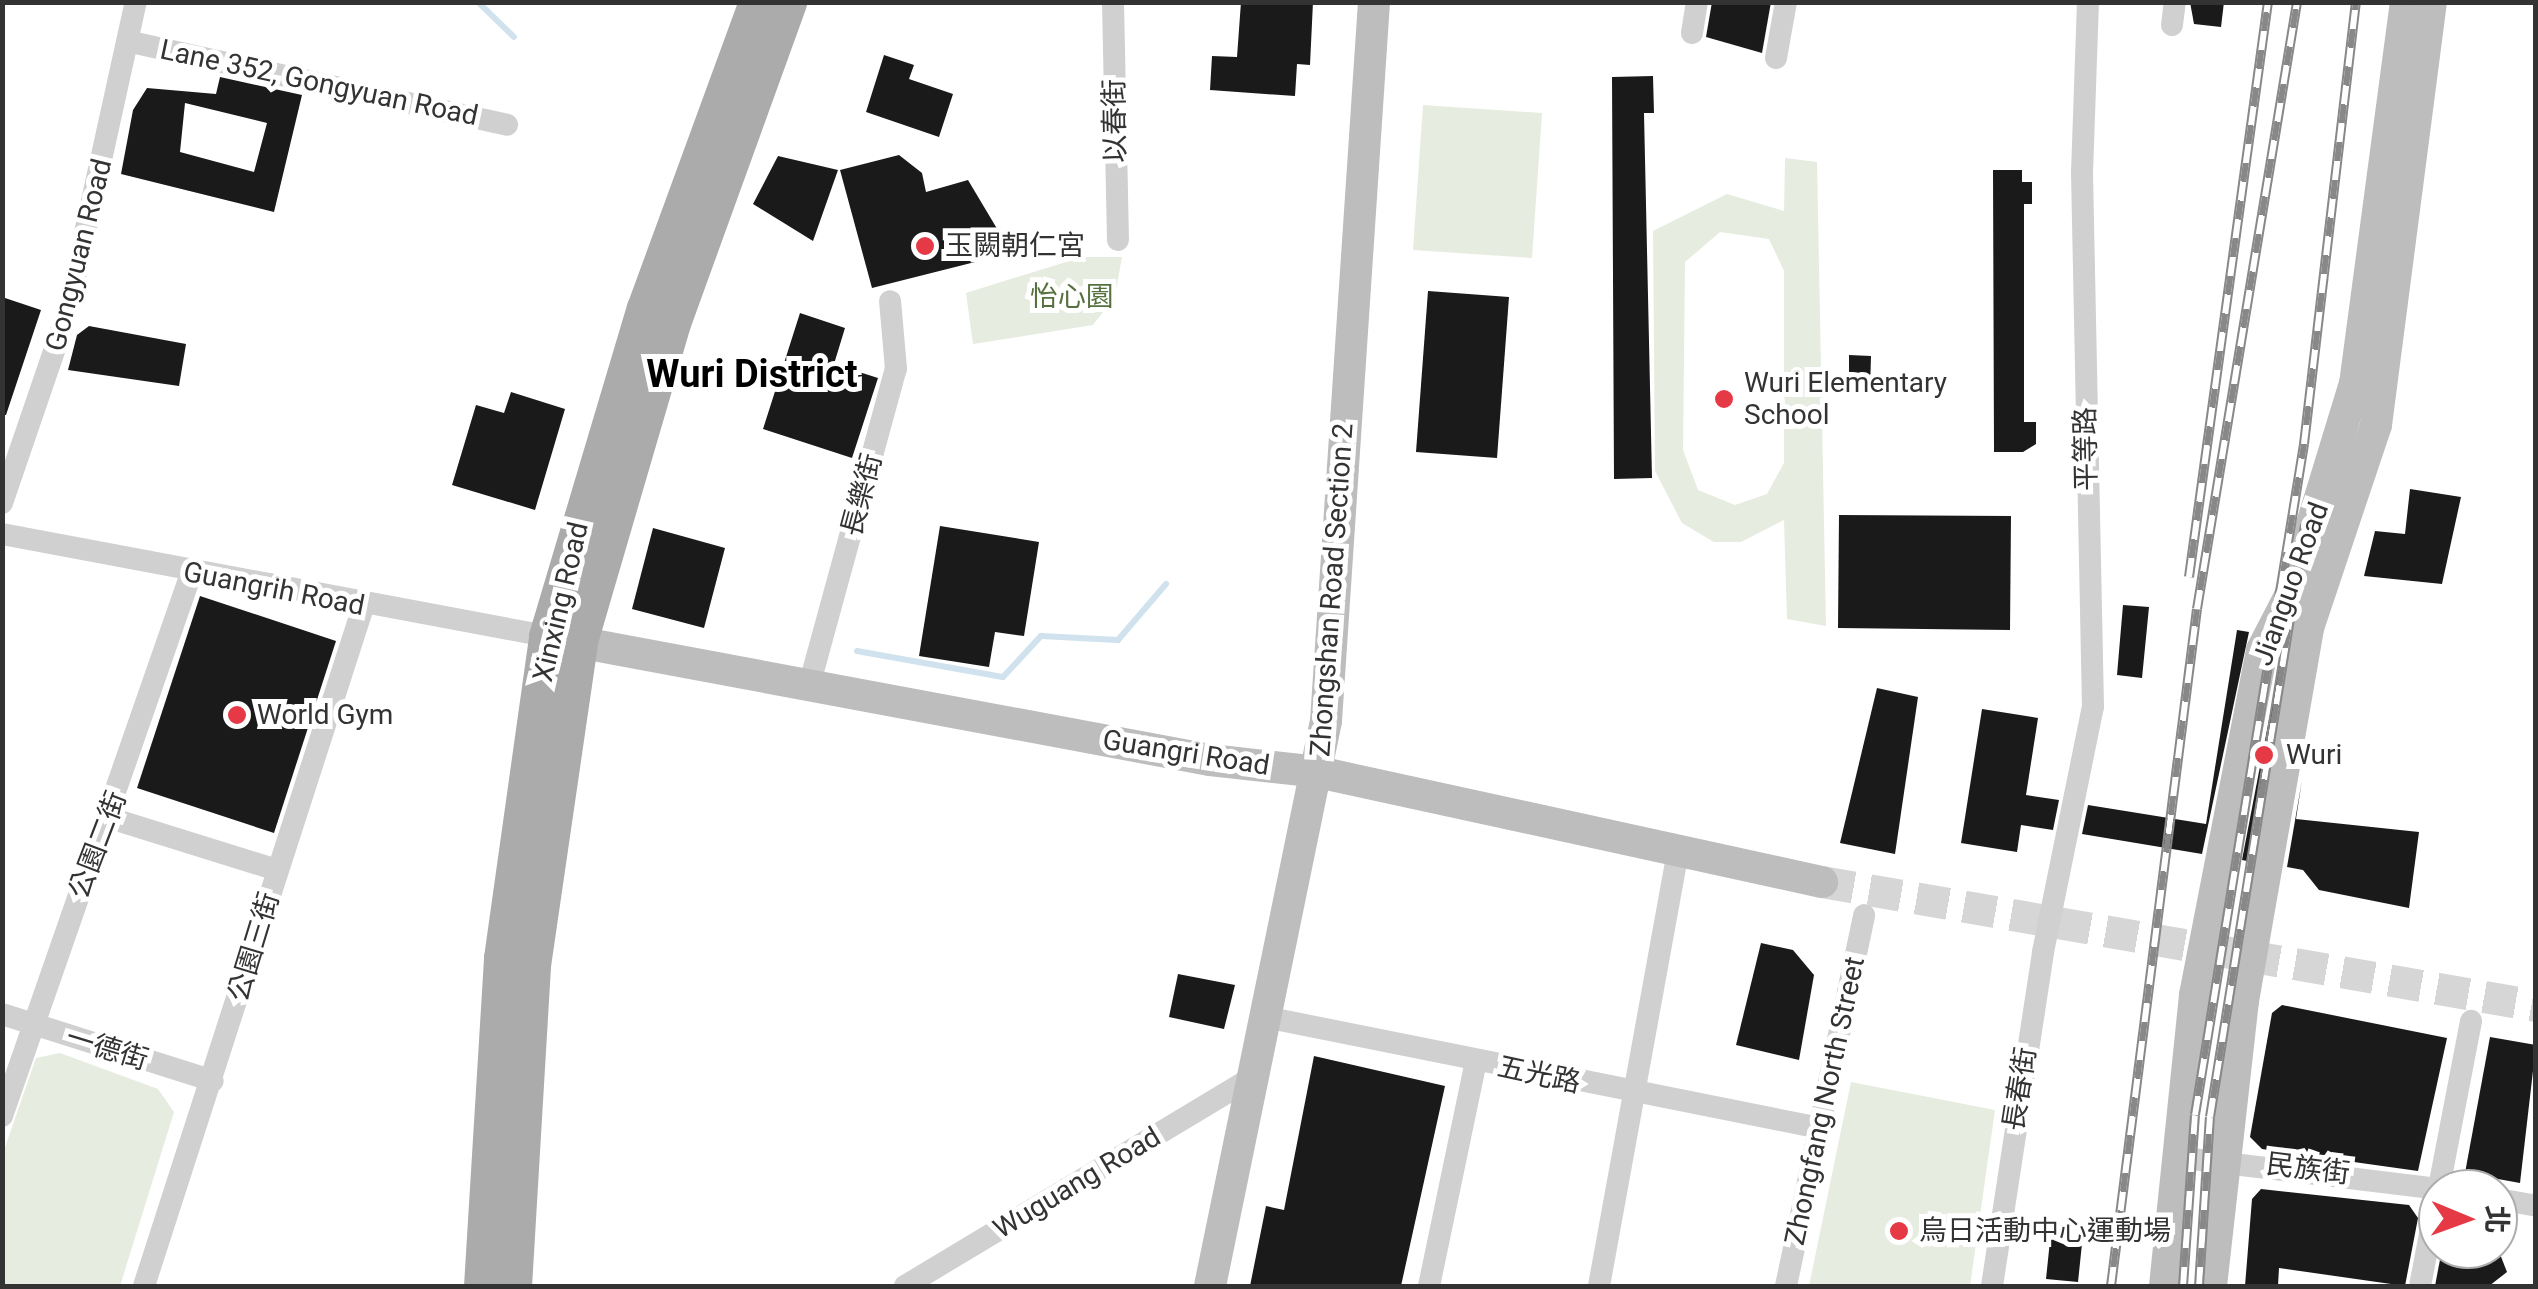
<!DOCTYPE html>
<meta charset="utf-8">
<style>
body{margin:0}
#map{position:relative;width:2538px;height:1289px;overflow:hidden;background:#fff;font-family:Roboto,"Noto Sans TC",sans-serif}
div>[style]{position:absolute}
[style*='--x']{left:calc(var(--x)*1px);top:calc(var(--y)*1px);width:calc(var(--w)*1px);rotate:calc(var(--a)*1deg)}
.green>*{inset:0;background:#e6ecdf}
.stream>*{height:6px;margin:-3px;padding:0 3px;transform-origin:3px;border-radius:3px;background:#cfe2ee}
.building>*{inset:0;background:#1a1a1a}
.secondary-tunnel>*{height:32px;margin-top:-16px;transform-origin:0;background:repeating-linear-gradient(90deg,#d6d6d6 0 32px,transparent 0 48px)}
.street>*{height:22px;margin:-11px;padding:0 11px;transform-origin:11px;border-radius:11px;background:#d0d0d0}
.secondary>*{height:32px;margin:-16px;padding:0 16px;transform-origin:16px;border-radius:16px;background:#bdbdbd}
.primary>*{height:35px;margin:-17.5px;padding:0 17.5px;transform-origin:17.5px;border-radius:17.5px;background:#ababab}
.rail>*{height:10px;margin-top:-5px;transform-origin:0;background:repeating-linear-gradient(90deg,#fff 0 19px,#888 0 38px);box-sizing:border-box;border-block:2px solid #888}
.dots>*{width:28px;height:28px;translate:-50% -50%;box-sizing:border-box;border:5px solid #fff;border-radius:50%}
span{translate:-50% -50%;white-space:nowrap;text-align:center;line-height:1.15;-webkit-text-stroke:10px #fff;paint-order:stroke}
.street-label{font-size:28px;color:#333}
.poi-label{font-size:28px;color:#333}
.left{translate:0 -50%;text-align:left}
.park-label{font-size:28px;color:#56703f}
.district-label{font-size:38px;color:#000;font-weight:700}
.frame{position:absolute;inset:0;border:5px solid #333;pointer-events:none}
.north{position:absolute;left:2418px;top:1169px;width:100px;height:100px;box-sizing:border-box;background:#fff;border:2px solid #adadad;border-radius:50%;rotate:91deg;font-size:28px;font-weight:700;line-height:40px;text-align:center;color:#333}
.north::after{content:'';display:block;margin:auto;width:35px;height:45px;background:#e63946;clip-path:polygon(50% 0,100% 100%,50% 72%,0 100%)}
</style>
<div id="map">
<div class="green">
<i style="clip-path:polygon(1423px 105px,1542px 113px,1532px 258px,1413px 250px)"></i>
<i style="clip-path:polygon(evenodd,1785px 158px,1817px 162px,1826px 626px,1787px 619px,1784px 520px,1741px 542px,1714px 542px,1682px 523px,1655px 471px,1653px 231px,1727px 194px,1784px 211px,1785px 158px,1720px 232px,1769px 239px,1784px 271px,1784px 463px,1767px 494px,1735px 505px,1698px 490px,1683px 450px,1685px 262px,1720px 232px)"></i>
<i style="clip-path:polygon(1082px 257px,1122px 257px,1115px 296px,1093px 325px,973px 344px,966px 293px)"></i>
<i style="clip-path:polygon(60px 1053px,158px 1089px,174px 1112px,120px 1286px,3px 1286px,3px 1153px,36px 1058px)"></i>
<i style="clip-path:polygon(1851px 1082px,1995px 1110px,1970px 1286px,1809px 1286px)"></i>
</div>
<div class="stream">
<i style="--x:478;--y:2;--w:50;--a:44.2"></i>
<i style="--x:857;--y:651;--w:148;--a:10.1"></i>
<i style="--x:1003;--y:677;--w:56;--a:-47.2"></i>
<i style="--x:1041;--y:636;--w:77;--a:3"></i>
<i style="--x:1118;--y:640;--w:74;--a:-49.4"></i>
</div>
<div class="building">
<i style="clip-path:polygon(1241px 2px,1313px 2px,1310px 65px,1297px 64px,1295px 96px,1210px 90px,1212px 56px,1237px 57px)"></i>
<i style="clip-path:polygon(1712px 2px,1771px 2px,1762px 53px,1706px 37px)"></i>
<i style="clip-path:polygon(2190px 2px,2224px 2px,2221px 27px,2194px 24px)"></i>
<i style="clip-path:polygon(884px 55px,914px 65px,909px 79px,953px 94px,939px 137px,866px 112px)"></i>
<i style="clip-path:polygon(1653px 76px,1654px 113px,1644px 113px,1652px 478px,1614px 479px,1612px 77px)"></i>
<i style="clip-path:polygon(evenodd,220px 77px,302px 95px,274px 212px,121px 174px,133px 110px,147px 88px,216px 94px,220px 77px,185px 103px,267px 123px,254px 172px,180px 152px,185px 103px)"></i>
<i style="clip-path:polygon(899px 155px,922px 173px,926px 192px,968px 180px,999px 232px,983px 260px,872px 288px,840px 170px)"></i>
<i style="clip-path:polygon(778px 156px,838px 170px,813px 241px,753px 204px)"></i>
<i style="clip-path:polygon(1993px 170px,2022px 170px,2022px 182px,2032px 182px,2032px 204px,2024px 204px,2024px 422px,2036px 422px,2036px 444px,2023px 452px,1994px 452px)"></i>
<i style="clip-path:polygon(1428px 291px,1509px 297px,1497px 458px,1416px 452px)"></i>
<i style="clip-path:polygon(2px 297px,41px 310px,6px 415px,2px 415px)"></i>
<i style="clip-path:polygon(800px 313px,845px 328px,834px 364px,878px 378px,852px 458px,763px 429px)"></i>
<i style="clip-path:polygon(89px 326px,186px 344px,179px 386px,68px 370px,77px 335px)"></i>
<i style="clip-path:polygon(1849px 355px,1871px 356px,1870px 391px,1849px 391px)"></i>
<i style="clip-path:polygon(511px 392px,565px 409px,535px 510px,452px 485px,476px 405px,504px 413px)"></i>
<i style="clip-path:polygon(2410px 489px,2461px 497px,2442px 584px,2364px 576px,2375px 531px,2405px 534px)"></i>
<i style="clip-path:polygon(1839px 515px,2011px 516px,2010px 630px,1838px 628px)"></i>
<i style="clip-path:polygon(940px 526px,1039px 542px,1024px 636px,995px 632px,989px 667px,919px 656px)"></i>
<i style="clip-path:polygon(653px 528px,725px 548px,704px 628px,632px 609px)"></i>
<i style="clip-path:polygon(200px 596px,336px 641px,274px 833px,137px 788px)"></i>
<i style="clip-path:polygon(2123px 605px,2149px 607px,2142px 678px,2117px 675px)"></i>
<i style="clip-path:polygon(2237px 630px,2249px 632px,2202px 854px,2082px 834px,2088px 805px,2206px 824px)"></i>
<i style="clip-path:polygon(2284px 652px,2247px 861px,2242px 860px,2281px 657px)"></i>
<i style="clip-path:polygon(1877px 688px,1918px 697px,1895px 854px,1840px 843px)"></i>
<i style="clip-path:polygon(1982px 709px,2038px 718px,2026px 795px,2059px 800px,2053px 830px,2021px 825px,2017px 852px,1961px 843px)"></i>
<i style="clip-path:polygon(2302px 780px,2296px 819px,2419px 832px,2409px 908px,2319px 890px,2303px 870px,2287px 867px)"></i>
<i style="clip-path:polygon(1761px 943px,1793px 950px,1814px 975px,1799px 1060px,1736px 1045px)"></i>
<i style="clip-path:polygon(1178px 974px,1235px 985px,1224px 1029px,1169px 1017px)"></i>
<i style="clip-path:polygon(2282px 1005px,2447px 1038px,2418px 1171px,2262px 1149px,2250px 1137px,2272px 1013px)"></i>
<i style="clip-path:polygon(2490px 1037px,2536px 1045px,2520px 1183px,2465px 1173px)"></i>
<i style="clip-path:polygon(1314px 1056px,1445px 1086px,1401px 1286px,1250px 1286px,1266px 1206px,1284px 1210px)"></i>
<i style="clip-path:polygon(2261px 1189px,2409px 1205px,2418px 1218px,2405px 1286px,2279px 1268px,2278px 1286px,2245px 1286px,2252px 1199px)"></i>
<i style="clip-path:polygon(2051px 1231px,2083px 1234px,2078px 1282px,2046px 1279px)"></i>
<i style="clip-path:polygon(2442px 1249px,2498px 1249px,2507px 1272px,2489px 1286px,2435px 1286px)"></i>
</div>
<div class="secondary-tunnel">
<i style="--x:1822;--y:882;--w:725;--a:9.85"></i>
</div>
<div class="street">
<i style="--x:1113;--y:2;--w:238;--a:88.8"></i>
<i style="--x:2172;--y:25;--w:23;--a:-83"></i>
<i style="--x:1692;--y:33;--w:31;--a:-81"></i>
<i style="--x:131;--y:42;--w:385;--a:12.4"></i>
<i style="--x:1776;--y:58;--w:57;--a:-79.9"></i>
<i style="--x:2;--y:503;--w:204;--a:-71.1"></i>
<i style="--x:68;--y:310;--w:315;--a:-77.6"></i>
<i style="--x:2;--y:534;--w:553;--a:10.62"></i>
<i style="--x:809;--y:686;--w:329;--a:-74.7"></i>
<i style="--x:896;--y:369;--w:68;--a:-95"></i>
<i style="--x:110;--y:818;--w:175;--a:17.3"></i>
<i style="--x:2;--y:1014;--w:221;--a:17.6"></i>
<i style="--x:1265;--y:1017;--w:561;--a:11.31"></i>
<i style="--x:2;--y:1116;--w:574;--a:-70.78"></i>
<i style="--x:2175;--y:1157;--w:267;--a:6.9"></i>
<i style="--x:2498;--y:1199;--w:39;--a:10"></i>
<i style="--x:144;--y:1286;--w:713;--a:-72.12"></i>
<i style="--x:905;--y:1286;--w:402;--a:-31"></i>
<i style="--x:1429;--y:1286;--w:229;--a:-78.2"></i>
<i style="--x:1599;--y:1286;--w:438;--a:-79.7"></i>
<i style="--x:1786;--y:1286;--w:379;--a:-78.1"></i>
<i style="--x:1992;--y:1286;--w:338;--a:-81.3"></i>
<i style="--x:2043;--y:952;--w:250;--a:-78.5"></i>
<i style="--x:2093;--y:707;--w:534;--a:-91.18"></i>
<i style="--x:2082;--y:173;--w:171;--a:-88"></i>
<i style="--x:2420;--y:1286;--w:270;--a:-79.1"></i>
</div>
<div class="secondary">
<i style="--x:556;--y:638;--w:665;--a:10.57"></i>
<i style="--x:1210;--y:760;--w:109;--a:6.3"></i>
<i style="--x:1318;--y:772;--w:516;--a:12.31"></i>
<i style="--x:1210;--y:1286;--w:577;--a:-78.4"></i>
<i style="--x:1326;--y:721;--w:721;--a:-86.18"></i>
<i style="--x:2165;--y:1286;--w:293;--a:-84.1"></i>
<i style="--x:2195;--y:995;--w:351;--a:-79"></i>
<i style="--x:2262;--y:650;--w:61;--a:-62.6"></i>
<i style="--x:2290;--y:596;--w:222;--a:-73"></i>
<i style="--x:2355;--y:384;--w:385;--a:-82.4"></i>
<i style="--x:2211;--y:1286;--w:287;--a:-83.6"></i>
<i style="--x:2243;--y:1001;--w:379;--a:-80.1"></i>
<i style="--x:2308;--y:628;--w:214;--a:-71.5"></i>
<i style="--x:2376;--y:425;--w:427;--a:-82.6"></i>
</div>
<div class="primary">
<i style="--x:481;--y:1286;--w:329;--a:-86.5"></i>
<i style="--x:501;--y:958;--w:325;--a:-82"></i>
<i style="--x:546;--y:636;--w:342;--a:-73.4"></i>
<i style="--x:644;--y:308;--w:326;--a:-69.9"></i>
<i style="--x:514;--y:1286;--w:322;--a:-86.6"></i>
<i style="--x:533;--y:965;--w:327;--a:-81.7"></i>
<i style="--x:580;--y:641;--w:331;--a:-73.7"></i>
<i style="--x:673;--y:323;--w:341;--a:-70.1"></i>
</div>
<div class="rail">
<i style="--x:2189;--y:577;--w:580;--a:-82.18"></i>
<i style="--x:2111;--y:1286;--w:682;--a:-82.76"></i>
<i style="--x:2197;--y:609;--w:615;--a:-80.64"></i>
<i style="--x:2183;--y:1286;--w:171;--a:-86"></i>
<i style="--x:2195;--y:1115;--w:680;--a:-80.77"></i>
<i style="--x:2304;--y:444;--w:445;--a:-83.3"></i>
<i style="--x:2199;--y:1286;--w:169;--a:-86.3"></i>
<i style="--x:2210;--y:1117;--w:600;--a:-80.88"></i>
</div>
<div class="dots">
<i style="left:925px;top:246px;background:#e63946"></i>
<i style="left:1724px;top:399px;background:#e63946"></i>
<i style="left:237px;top:715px;background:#e63946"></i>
<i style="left:2264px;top:755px;background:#e63946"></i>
<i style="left:1899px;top:1231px;background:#e63946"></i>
</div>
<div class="street-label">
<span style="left:319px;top:83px;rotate:12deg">Lane 352, Gongyuan Road</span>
<span style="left:1115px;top:121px;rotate:-91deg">以春街</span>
<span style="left:79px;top:255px;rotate:-76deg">Gongyuan Road</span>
<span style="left:2086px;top:449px;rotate:-91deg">平等路</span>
<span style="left:862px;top:495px;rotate:-75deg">長樂街</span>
<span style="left:2291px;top:584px;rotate:-70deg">Jianguo Road</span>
<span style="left:274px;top:589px;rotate:11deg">Guangrih Road</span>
<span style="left:1332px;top:590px;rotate:-86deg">Zhongshan Road Section 2</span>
<span style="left:561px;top:602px;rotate:-77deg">Xinxing Road</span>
<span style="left:1186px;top:753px;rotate:9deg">Guangri Road</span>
<span style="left:98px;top:845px;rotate:-69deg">公園二街</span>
<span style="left:254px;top:947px;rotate:-73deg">公園三街</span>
<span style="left:107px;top:1049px;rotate:17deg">一德街</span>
<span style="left:1539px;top:1075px;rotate:12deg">五光路</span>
<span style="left:2020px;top:1089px;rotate:-81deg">長春街</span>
<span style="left:1825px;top:1101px;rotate:-78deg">Zhongfang North Street</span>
<span style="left:2308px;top:1169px;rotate:7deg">民族街</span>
<span style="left:1077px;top:1183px;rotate:-31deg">Wuguang Road</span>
</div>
<div class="poi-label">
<span class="left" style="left:945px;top:246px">玉闕朝仁宮</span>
<span class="left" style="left:1744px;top:399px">Wuri Elementary<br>School</span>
<span class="left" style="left:257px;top:715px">World Gym</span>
<span class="left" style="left:2286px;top:755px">Wuri</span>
<span class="left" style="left:1919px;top:1231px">烏日活動中心運動場</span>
</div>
<div class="park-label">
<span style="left:1072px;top:297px">怡心園</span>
</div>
<div class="district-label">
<span style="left:752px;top:375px">Wuri District</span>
</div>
<div class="frame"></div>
<div class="north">北</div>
</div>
